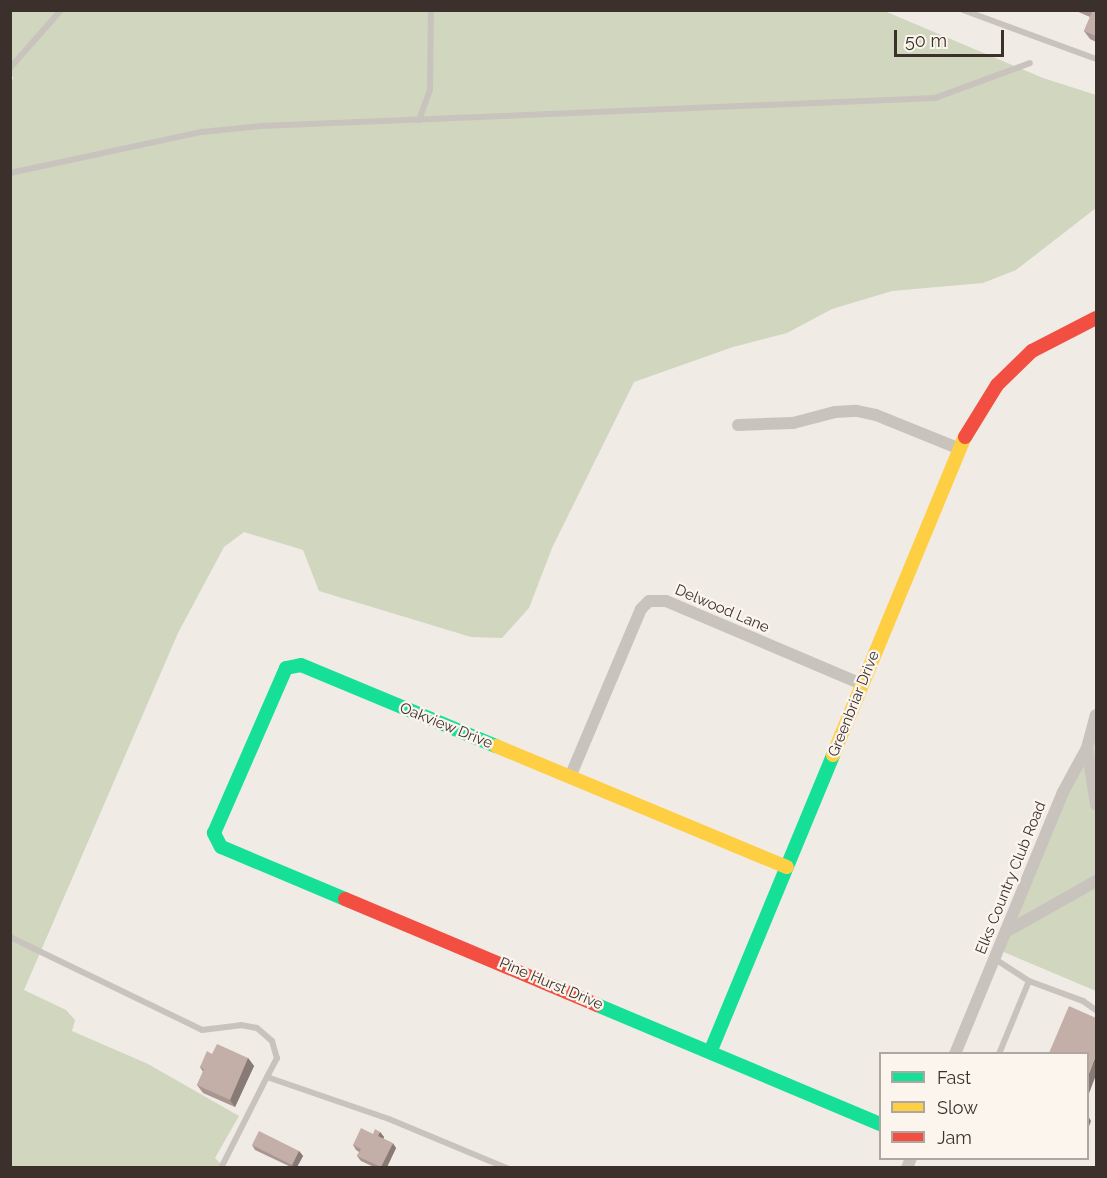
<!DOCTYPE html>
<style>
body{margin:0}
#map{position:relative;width:1107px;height:1178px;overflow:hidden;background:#f0ebe5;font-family:Raleway,sans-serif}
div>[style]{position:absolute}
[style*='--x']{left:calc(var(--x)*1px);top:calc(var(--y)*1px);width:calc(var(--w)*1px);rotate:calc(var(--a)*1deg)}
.green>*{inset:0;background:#d1d6bf}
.lane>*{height:6px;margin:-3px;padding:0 3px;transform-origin:3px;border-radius:3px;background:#c9c3be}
.street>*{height:12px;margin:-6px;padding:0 6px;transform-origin:6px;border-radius:6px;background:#c9c3be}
.fast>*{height:14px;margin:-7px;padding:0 7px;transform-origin:7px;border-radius:7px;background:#16e098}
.slow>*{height:14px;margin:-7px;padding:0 7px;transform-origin:7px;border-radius:7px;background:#ffcf43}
.jam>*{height:14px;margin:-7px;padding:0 7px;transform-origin:7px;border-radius:7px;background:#f24e42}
.wall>*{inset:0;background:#a89690}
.shaded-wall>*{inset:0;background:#887a75}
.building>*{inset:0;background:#c3afa7}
span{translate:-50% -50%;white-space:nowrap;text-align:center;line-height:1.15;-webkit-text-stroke:4.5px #fbf5ee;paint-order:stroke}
.street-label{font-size:15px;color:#3b302b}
.frame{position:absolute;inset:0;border:12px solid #3b302b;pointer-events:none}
.legend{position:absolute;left:879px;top:1052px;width:210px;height:108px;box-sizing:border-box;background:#fbf5ee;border:2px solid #aea6a0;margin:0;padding:8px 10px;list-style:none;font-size:18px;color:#3b302b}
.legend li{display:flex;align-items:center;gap:12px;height:30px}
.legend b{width:30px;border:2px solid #aea6a0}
.scale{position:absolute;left:894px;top:30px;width:110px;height:27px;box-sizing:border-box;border:3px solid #3b302b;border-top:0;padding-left:8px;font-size:18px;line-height:21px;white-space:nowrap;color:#3b302b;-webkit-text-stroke:4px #fbf5ee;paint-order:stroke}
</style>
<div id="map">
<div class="green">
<i style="clip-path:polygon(882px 10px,1043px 78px,1096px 95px,1096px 208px,1016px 270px,983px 283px,892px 291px,832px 309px,787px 333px,733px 347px,634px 382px,552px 548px,529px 608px,502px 638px,471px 637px,319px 591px,303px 550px,244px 532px,224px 547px,178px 633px,24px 990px,66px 1010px,75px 1020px,72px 1031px,148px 1064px,239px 1116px,215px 1158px,224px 1167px,11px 1167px,10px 82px,14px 78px,11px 76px,11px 11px)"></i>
<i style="clip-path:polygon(1096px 728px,1096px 991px,999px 950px)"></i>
</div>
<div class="lane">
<i style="--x:963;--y:10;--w:142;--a:20.2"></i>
<i style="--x:10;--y:68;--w:77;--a:-48.7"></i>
<i style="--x:419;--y:120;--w:32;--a:-70"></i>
<i style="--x:430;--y:90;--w:80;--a:-89.3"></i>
<i style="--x:10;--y:173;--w:196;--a:-12.1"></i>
<i style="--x:202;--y:132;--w:59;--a:-5.8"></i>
<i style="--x:261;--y:126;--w:675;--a:-2.38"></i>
<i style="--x:935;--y:98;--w:101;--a:-20.2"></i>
<i style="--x:10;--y:937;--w:213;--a:25.8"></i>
<i style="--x:202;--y:1030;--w:39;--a:-7"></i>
<i style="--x:241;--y:1025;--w:16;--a:11"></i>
<i style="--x:257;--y:1028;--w:20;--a:41"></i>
<i style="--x:272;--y:1041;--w:18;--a:74"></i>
<i style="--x:277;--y:1058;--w:21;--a:118"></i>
<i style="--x:267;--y:1077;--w:129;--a:19"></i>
<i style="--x:389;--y:1119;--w:128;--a:22.6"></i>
<i style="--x:995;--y:959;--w:40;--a:32.9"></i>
<i style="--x:1029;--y:981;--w:58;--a:20.3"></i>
<i style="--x:1083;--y:1001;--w:16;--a:35"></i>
<i style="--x:999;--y:1054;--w:79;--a:-67.7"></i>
<i style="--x:221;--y:1168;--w:102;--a:-63.2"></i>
</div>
<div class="street">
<i style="--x:738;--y:425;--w:55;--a:-2.1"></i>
<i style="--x:793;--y:423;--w:43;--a:-14.7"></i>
<i style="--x:835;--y:412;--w:22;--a:-3"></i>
<i style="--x:857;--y:411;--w:19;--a:12"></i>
<i style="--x:876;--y:415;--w:91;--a:22"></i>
<i style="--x:1087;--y:748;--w:57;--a:80.9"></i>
<i style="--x:570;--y:777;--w:182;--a:-67.1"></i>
<i style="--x:641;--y:609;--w:11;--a:-45"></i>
<i style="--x:649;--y:601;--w:17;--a:0"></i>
<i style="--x:666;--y:601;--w:213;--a:23"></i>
<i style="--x:1009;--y:930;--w:100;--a:-29.4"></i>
<i style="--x:955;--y:1054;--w:283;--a:-67.6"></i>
<i style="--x:1063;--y:792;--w:50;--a:-61.4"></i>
<i style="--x:1087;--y:748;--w:34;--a:-75"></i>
<i style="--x:907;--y:1168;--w:11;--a:-68"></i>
</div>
<div class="fast">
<i style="--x:345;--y:899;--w:134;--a:-157.2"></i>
<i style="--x:221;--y:847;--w:16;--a:-117"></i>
<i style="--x:214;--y:833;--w:180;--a:-66.4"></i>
<i style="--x:286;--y:668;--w:15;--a:-11"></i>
<i style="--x:301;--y:665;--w:211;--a:22.6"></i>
<i style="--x:597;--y:1005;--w:307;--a:22.8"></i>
<i style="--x:711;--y:1050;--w:319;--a:-67.5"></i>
</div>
<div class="slow">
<i style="--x:496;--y:746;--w:315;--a:22.6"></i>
<i style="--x:833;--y:755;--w:344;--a:-67.5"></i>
</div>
<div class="jam">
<i style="--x:965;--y:437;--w:61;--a:-58.4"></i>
<i style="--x:997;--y:385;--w:49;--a:-44.2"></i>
<i style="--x:1032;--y:351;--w:72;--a:-27.3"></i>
<i style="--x:345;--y:899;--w:273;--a:22.8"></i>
</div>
<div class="wall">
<i style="clip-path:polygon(1074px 10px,1096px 10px,1096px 42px,1090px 39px,1084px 31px,1090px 17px)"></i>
<i style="clip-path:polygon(212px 1054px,248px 1058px,254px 1066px,235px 1107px,203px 1093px,197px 1085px,203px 1072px,200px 1067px)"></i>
<i style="clip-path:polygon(380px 1132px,384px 1137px,383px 1138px,396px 1148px,387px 1167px,374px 1167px,361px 1161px,357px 1156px,359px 1152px,356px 1150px,353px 1145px,373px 1134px)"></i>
<i style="clip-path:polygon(252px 1145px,299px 1151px,303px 1156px,297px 1167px,291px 1167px,255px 1150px)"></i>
</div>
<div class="shaded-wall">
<i style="clip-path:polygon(1096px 1055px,1096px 1075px,1088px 1096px,1088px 1076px)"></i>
<i style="clip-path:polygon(248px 1058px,254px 1066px,235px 1107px,230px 1100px)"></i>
<i style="clip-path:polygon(1088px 1116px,1091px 1121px,1088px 1129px)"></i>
<i style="clip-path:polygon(380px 1132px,384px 1137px,382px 1141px,378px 1136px)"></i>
<i style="clip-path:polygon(393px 1143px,396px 1148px,387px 1167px,381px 1167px)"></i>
<i style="clip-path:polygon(299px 1151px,303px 1156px,297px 1167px,294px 1167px,292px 1165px)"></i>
</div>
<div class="building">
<i style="clip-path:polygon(1088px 10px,1096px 10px,1096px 36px,1084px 31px,1092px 12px)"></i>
<i style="clip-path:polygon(1069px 1006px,1096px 1018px,1096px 1055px,1088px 1076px,1088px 1053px,1049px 1053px)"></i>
<i style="clip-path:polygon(217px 1044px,248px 1058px,230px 1100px,197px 1085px,204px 1069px,200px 1067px,207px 1051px,212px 1054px)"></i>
<i style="clip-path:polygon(361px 1128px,373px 1134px,375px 1129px,380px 1132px,378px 1136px,393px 1143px,381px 1167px,357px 1156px,361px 1149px,353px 1145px)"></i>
<i style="clip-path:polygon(259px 1131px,299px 1151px,292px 1165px,252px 1145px)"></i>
</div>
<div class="street-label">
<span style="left:722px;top:609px;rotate:23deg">Delwood Lane</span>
<span style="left:854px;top:704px;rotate:-68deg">Greenbriar Drive</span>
<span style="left:446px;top:726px;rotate:22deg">Oakview Drive</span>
<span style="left:1011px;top:878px;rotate:-68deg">Elks Country Club Road</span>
<span style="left:551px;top:984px;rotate:23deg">Pine Hurst Drive</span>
</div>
<div class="frame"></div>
<ul class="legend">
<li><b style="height:8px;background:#16e098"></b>Fast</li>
<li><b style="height:8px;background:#ffcf43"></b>Slow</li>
<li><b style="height:8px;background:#f24e42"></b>Jam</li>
</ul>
<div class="scale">50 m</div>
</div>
